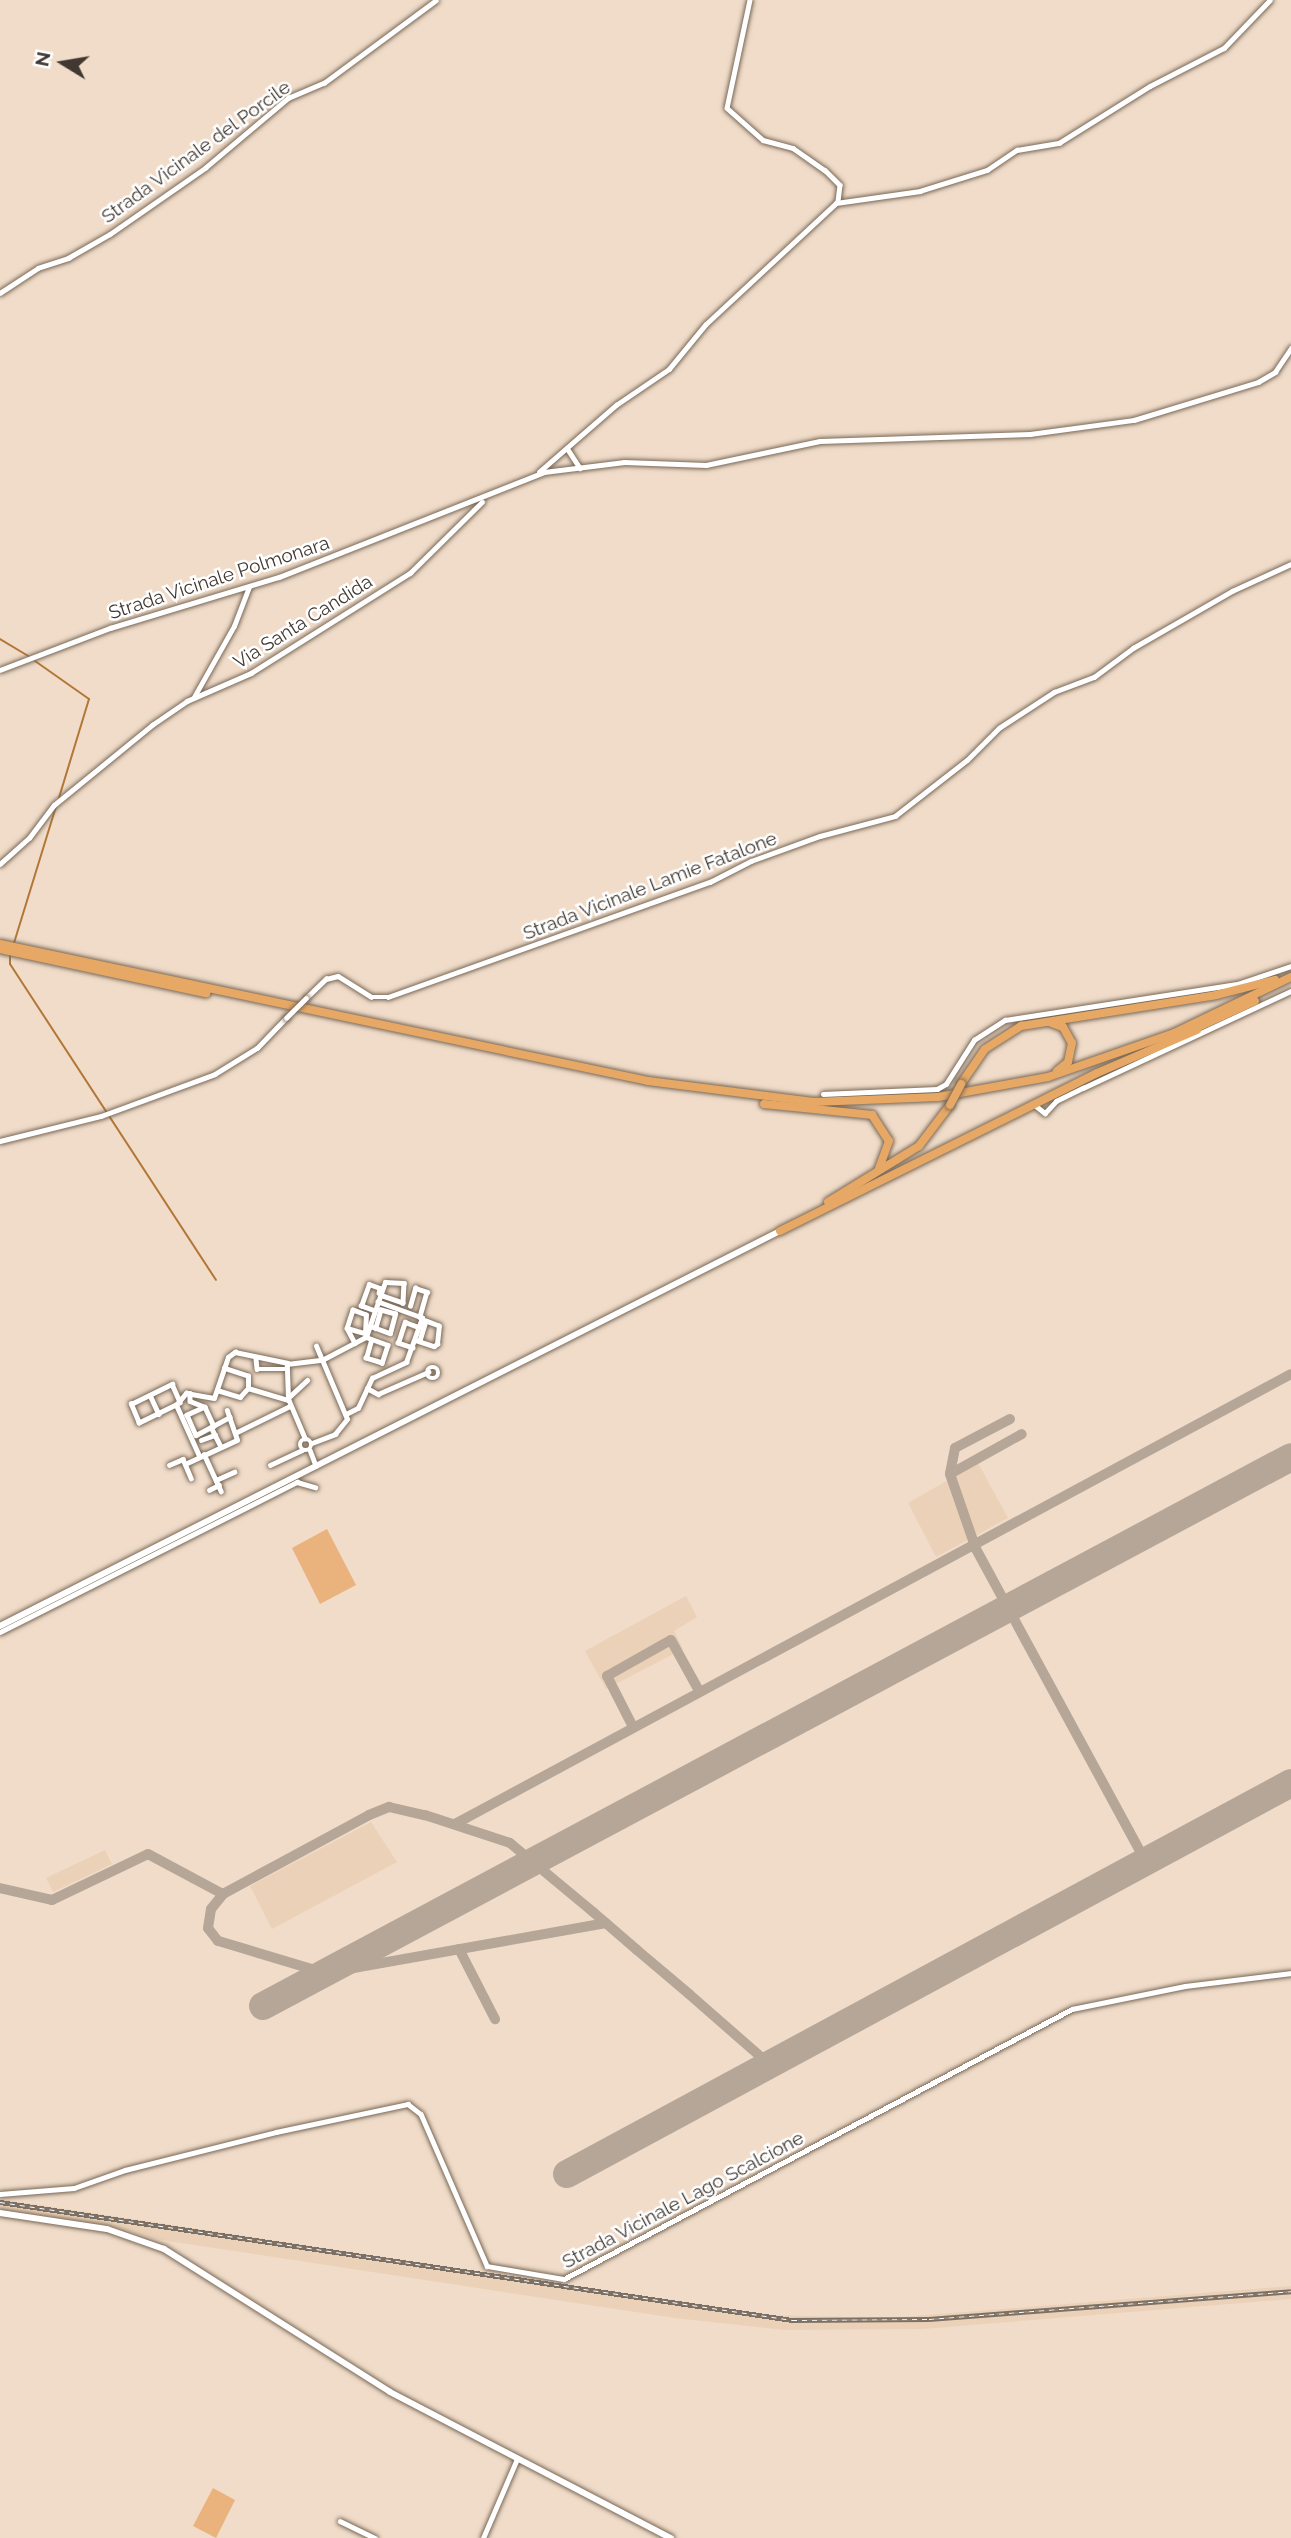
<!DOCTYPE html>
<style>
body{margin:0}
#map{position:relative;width:1291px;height:2538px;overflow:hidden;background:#f0dcc9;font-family:Raleway,sans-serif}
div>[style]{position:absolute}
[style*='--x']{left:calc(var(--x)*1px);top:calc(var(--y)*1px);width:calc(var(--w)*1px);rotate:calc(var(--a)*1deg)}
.built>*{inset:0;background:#ebd1b8}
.green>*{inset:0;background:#eab37d}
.stream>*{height:2px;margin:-1px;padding:0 1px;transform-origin:1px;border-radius:1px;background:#b27737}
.taxiway>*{height:10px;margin:-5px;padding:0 5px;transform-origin:5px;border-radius:5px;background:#b6a697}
.runway>*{height:28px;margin:-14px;padding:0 14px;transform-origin:14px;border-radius:14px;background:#b6a697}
.roads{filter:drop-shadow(0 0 2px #796857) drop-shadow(0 0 2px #796857)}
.minor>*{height:4.5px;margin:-2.25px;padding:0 2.25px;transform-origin:2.25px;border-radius:2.25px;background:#fff}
.minor>.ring{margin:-2.25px;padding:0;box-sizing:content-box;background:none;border:4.5px solid #fff;border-radius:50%}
.secondary>*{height:6px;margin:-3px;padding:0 3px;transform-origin:3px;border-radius:3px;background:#fff}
.trunk>*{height:8px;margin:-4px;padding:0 4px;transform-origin:4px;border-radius:4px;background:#e6a864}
.rail>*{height:4.5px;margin-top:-2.25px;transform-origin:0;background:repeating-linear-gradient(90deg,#fff 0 5px,#7c7065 0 10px);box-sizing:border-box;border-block:2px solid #7c7065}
.bridges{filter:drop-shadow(0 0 2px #796857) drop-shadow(0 0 2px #796857)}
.minor-bridge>*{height:4.5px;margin:-2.25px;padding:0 2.25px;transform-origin:2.25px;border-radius:2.25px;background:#fff}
.trunk-bridge>*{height:8px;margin:-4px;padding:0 4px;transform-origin:4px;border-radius:4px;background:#e6a864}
span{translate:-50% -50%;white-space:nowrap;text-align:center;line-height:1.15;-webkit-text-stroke:5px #fff;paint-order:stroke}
.street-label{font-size:19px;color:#403831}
.north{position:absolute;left:28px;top:28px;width:70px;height:70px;-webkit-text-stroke:5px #fff;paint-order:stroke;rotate:281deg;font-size:19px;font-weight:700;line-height:28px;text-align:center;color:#403831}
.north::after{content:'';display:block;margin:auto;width:24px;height:32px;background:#403831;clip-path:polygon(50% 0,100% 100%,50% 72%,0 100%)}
</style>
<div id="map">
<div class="built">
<i style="clip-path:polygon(978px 1463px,1008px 1518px,936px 1557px,908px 1503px)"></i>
<i style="clip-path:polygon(686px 1596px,697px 1617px,674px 1631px,683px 1649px,606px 1689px,585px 1651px)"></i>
<i style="clip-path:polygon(371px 1822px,397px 1862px,272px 1929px,250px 1886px)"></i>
<i style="clip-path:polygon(105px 1850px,112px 1864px,53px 1892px,46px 1878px)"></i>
<i style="clip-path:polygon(0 2199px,766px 2315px,890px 2318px,1291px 2286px,1291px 2299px,922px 2329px,785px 2330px,675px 2318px,155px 2239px,116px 2227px,0 2210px)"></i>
</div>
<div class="green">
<i style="clip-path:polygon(327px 1529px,356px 1585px,320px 1604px,292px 1548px)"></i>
<i style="clip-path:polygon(213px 2488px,235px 2500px,216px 2538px,193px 2526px)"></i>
</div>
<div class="stream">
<i style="--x:0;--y:639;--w:33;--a:31"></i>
<i style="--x:35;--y:661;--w:66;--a:35.1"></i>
<i style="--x:89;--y:699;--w:103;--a:106.9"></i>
<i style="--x:14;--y:943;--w:146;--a:-72.9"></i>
<i style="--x:10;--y:955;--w:9;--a:90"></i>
<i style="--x:10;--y:964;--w:377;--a:56.9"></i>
</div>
<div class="taxiway">
<i style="--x:1010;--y:1419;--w:62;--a:152.2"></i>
<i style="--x:955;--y:1448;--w:26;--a:101"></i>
<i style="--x:950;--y:1474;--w:79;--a:70.9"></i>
<i style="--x:976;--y:1549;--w:356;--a:61.5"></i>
<i style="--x:950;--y:1474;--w:82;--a:-29.1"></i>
<i style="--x:632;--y:1725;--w:55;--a:-117"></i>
<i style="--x:607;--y:1676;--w:73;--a:-29.4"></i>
<i style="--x:671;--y:1640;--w:56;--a:61.1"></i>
<i style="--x:455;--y:1824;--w:949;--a:-28.29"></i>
<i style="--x:0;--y:1888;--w:53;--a:13"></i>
<i style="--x:52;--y:1900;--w:106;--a:-25.6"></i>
<i style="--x:148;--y:1854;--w:85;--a:28.1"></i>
<i style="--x:606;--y:1923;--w:285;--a:169.9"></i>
<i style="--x:325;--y:1973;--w:112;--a:-163.3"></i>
<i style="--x:218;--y:1941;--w:16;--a:-128"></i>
<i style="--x:208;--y:1928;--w:19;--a:-81"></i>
<i style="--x:211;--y:1909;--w:19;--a:-51"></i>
<i style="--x:223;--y:1894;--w:166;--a:-28.4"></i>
<i style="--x:369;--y:1815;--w:22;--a:-22"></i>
<i style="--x:389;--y:1807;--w:37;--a:13"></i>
<i style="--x:425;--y:1815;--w:89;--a:18.2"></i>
<i style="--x:510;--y:1843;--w:108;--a:39.7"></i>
<i style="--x:593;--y:1912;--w:58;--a:40.8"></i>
<i style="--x:637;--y:1950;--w:68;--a:40.2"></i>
<i style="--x:689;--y:1994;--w:108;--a:41.2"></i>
<i style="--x:459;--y:1949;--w:79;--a:62.8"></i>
</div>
<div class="runway">
<i style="--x:263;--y:2006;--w:1165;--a:-28.1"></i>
<i style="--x:567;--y:2174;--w:823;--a:-28.37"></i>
</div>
<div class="roads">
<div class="minor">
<i style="--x:750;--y:0;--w:110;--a:102"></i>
<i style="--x:727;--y:108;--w:48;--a:41.6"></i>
<i style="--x:763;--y:140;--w:31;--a:15"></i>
<i style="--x:793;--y:148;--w:39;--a:35"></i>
<i style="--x:825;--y:170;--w:21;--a:45"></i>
<i style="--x:840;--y:185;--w:16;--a:97"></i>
<i style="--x:0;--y:293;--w:45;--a:-33.3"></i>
<i style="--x:38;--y:268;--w:32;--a:-18"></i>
<i style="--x:68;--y:258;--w:48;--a:-29.7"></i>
<i style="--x:110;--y:234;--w:116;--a:-34.8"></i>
<i style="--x:205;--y:168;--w:109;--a:-40.1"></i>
<i style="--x:288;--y:98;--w:39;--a:-23"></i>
<i style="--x:324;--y:83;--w:139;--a:-36.5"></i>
<i style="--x:567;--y:448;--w:24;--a:57"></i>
<i style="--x:539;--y:472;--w:102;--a:-41"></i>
<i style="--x:616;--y:405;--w:64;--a:-34.2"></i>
<i style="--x:669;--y:369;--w:58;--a:-50.6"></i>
<i style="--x:706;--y:324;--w:178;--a:-42.9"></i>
<i style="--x:836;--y:203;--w:85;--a:-8.1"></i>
<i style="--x:920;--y:191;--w:70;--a:-17.4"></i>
<i style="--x:987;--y:170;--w:36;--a:-34"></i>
<i style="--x:1017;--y:150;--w:43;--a:-9.5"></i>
<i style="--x:1059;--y:143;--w:107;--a:-32.1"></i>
<i style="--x:1150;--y:86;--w:83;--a:-27.2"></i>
<i style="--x:1224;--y:48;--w:66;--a:-46.2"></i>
<i style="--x:0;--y:670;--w:118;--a:-20.9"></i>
<i style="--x:110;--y:628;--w:177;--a:-16.8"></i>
<i style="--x:279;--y:577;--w:285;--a:-21.6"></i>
<i style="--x:544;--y:472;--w:81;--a:-7.1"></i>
<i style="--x:624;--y:462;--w:82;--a:2.1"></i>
<i style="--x:706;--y:465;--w:116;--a:-11.9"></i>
<i style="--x:820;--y:441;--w:210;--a:-1.9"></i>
<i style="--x:1030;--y:434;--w:105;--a:-7.7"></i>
<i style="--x:1134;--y:420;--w:130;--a:-17"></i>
<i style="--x:1258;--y:382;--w:20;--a:-30"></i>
<i style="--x:1275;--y:372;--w:29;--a:-56"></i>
<i style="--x:194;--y:697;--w:81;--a:-60.6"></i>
<i style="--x:234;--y:626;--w:42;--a:-69"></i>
<i style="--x:0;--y:864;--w:39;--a:-42"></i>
<i style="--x:29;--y:838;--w:41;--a:-52.9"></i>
<i style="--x:54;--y:805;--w:127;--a:-39.2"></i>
<i style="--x:152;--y:725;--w:42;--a:-34.4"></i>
<i style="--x:187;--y:701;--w:70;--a:-23.6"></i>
<i style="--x:251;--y:673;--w:188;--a:-32.2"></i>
<i style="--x:410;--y:573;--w:101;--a:-44.6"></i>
<i style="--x:306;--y:998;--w:28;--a:-44"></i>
<i style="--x:326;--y:979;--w:12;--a:-14"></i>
<i style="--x:338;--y:976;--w:39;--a:32"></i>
<i style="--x:371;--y:997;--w:17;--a:0"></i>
<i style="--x:388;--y:997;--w:342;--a:-19.7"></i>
<i style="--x:710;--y:882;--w:46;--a:-27.1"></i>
<i style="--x:751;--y:861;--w:73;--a:-19.9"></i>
<i style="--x:820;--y:836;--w:78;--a:-14.9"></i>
<i style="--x:895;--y:816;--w:91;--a:-37.9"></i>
<i style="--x:967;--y:760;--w:45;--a:-45"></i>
<i style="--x:999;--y:728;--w:66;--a:-33.2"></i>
<i style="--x:1054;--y:692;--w:43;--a:-20.6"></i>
<i style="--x:1094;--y:677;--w:49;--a:-36.6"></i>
<i style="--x:1133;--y:648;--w:114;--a:-29.9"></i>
<i style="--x:1232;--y:591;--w:65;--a:-24.6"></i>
<i style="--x:823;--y:1094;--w:114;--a:-2.5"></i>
<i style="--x:937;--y:1089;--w:10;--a:-29"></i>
<i style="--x:946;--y:1084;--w:52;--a:-57.5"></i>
<i style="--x:974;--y:1040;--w:37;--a:-33"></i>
<i style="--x:1005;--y:1020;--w:236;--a:-8.8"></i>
<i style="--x:1238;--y:984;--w:56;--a:-18.8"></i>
<i style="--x:1035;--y:1105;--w:13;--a:39"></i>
<i style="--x:1045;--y:1113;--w:16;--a:-47"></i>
<i style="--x:1056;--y:1101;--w:30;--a:-26"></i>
<i style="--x:1083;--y:1088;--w:230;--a:-25"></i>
<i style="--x:0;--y:1141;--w:104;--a:-13.9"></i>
<i style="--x:101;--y:1116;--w:121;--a:-20.2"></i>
<i style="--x:215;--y:1074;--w:49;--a:-31.8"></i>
<i style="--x:257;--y:1048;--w:42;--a:-46"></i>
<i style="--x:410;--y:1306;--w:19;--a:-74"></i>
<i style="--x:415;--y:1288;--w:13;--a:18"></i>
<i style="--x:427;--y:1292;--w:26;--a:106"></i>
<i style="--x:375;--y:1311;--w:15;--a:-160"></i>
<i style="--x:361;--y:1306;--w:23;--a:-70"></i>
<i style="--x:369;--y:1284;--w:12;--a:20"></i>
<i style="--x:380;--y:1288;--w:5;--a:101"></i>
<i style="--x:370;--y:1326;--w:6;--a:18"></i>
<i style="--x:376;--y:1328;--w:15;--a:20"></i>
<i style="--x:390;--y:1333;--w:20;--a:-75"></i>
<i style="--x:395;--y:1314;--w:15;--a:-164"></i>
<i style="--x:381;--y:1310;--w:19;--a:106"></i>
<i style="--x:347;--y:1328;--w:19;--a:16"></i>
<i style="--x:365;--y:1333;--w:18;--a:-87"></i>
<i style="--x:366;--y:1315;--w:14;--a:-159"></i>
<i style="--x:353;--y:1310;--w:19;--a:108"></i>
<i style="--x:347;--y:1328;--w:17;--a:62"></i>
<i style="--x:366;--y:1337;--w:23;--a:20"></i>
<i style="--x:388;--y:1345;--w:19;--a:108"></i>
<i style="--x:382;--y:1363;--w:17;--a:-163"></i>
<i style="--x:366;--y:1358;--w:19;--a:-74"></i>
<i style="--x:415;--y:1340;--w:20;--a:18"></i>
<i style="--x:434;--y:1346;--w:4;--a:-34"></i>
<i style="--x:437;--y:1344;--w:18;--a:-84"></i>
<i style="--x:439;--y:1326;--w:14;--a:-159"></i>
<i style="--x:426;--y:1321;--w:21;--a:107"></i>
<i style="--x:413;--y:1348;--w:16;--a:-162"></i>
<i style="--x:398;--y:1343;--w:22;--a:-72"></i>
<i style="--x:405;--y:1322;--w:15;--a:20"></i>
<i style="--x:256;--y:1359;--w:10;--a:84"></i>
<i style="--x:257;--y:1369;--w:29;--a:0"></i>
<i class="ring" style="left:427.5px;top:1367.5px;width:6.5px;height:6.5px"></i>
<i style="--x:248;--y:1388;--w:42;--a:16.7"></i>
<i style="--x:367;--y:1388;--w:13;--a:29"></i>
<i style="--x:378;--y:1394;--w:55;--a:-23.7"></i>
<i style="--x:217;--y:1390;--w:24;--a:17"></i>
<i style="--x:240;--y:1397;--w:12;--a:-48"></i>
<i style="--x:248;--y:1388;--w:12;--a:-90"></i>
<i style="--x:248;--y:1376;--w:25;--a:-162"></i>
<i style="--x:190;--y:1393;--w:8;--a:90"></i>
<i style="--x:190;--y:1401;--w:16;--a:22"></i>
<i style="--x:205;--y:1407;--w:21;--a:65"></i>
<i style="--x:150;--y:1395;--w:21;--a:65"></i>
<i style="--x:288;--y:1398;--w:26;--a:-43"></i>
<i style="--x:176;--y:1405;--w:41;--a:154.1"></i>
<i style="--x:139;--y:1423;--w:21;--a:-113"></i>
<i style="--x:131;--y:1404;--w:46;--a:-26"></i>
<i style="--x:172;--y:1384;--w:20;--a:66"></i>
<i style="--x:205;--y:1407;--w:20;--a:156"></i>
<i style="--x:187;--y:1415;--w:22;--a:66"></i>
<i style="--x:196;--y:1435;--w:38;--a:-28"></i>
<i style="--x:348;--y:1413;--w:11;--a:-27"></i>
<i style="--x:358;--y:1408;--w:33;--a:-65"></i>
<i style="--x:372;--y:1378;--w:38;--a:-25"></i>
<i style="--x:406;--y:1362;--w:47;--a:-70"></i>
<i style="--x:422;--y:1318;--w:47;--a:-160"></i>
<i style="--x:211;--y:1427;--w:22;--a:63"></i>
<i style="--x:237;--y:1432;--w:59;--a:-26.1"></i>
<i class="ring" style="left:300px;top:1439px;width:7.5px;height:7.5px"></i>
<i style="--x:305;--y:1439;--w:43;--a:-113"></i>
<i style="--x:288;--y:1399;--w:35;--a:-92"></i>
<i style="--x:287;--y:1364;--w:35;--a:-7"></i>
<i style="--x:322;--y:1360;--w:50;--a:-27.6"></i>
<i style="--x:366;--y:1337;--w:58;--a:-70.9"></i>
<i style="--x:385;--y:1282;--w:19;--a:3"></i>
<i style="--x:404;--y:1283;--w:20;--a:93"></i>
<i style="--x:403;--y:1303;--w:24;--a:-161"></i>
<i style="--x:201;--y:1440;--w:15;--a:-20"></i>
<i style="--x:312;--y:1443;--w:25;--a:-21"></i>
<i style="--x:335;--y:1434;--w:19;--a:-51"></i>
<i style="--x:347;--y:1419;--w:79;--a:-113"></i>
<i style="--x:310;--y:1450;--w:17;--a:69"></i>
<i style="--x:204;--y:1454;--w:41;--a:65.3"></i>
<i style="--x:199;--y:1456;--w:56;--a:-114.3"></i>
<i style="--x:176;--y:1405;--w:16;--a:-50"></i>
<i style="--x:186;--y:1393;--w:28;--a:10"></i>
<i style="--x:214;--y:1398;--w:43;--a:-71.1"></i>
<i style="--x:228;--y:1357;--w:9;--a:-36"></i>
<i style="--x:235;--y:1352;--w:54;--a:11.7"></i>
<i style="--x:185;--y:1464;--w:57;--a:-24.8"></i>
<i style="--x:237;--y:1440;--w:31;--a:-109"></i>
<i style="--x:169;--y:1465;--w:15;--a:-23"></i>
<i style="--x:183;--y:1459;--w:21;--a:67"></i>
<i style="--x:270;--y:1465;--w:35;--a:-25"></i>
<i style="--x:216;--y:1480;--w:20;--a:-24"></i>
<i style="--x:209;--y:1490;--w:11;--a:-27"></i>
<i style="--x:0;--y:1632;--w:333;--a:-26.8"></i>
<i style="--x:297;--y:1482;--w:19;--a:16"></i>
<i style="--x:0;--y:2194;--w:74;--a:-4.6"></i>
<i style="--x:74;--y:2188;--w:54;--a:-19.4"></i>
<i style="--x:125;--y:2170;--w:156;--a:-14.1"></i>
<i style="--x:276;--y:2132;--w:135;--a:-12"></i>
<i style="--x:408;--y:2104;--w:16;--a:38"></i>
<i style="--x:421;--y:2114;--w:166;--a:66.5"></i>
<i style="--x:487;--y:2266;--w:78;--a:9.6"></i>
<i style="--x:564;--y:2279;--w:575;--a:-27.99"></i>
<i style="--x:1072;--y:2009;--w:115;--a:-11.5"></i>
<i style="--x:1185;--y:1986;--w:107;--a:-7"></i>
<i style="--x:340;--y:2521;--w:39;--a:26"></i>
<i style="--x:483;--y:2538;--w:86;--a:-66.7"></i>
</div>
<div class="secondary">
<i style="--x:0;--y:1626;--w:874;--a:-26.86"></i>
<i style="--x:0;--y:2213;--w:108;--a:8.5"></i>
<i style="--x:107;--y:2229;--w:60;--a:19.3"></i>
<i style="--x:164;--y:2249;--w:267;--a:32.3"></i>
<i style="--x:390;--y:2392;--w:317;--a:27.5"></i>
</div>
<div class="trunk">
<i style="--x:0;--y:944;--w:662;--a:11.94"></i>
<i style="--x:648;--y:1081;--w:167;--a:7.2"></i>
<i style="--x:814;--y:1102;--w:124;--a:-2.3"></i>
<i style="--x:938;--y:1097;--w:112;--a:-10.3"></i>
<i style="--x:1048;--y:1077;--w:133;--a:-19.2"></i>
<i style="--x:1174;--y:1033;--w:130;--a:-25.6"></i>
<i style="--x:0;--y:949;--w:211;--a:12.1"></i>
<i style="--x:1049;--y:1022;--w:15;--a:20"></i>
<i style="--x:1063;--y:1027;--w:18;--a:61"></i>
<i style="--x:1072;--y:1043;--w:19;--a:102"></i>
<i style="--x:1068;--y:1062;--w:14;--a:141"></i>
<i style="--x:1194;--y:1029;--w:67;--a:-24.7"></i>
<i style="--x:961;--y:1084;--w:42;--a:-55.6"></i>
<i style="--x:985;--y:1049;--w:43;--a:-32.6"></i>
<i style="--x:1021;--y:1026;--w:197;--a:-9"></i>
<i style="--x:1216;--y:995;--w:61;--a:-14.3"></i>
<i style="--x:764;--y:1104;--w:109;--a:5.8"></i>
<i style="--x:872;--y:1115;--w:31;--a:57"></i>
<i style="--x:889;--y:1141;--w:30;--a:110"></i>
<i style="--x:828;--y:1202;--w:107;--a:-31.6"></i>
<i style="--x:919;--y:1146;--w:51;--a:-52.9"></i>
<i style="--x:780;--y:1231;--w:354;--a:-26.5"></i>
<i style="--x:1097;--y:1073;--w:109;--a:-23.3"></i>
</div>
</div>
<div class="rail">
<i style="--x:0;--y:2202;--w:801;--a:8.47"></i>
<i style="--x:792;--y:2320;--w:137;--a:-0.4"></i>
<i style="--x:929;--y:2319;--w:363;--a:-4.4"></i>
</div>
<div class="bridges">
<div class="minor-bridge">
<i style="--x:286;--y:1018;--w:28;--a:-45"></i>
</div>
<div class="trunk-bridge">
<i style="--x:950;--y:1105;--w:24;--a:-62"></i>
</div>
</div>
<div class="street-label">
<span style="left:196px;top:152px;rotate:-36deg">Strada Vicinale del Porcile</span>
<span style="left:219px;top:578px;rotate:-18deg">Strada Vicinale Polmonara</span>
<span style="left:303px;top:622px;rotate:-32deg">Via Santa Candida</span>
<span style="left:650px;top:886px;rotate:-21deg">Strada Vicinale Lamie Fatalone</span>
<span style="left:683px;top:2200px;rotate:-28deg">Strada Vicinale Lago Scalcione</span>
</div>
<div class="north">N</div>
</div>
